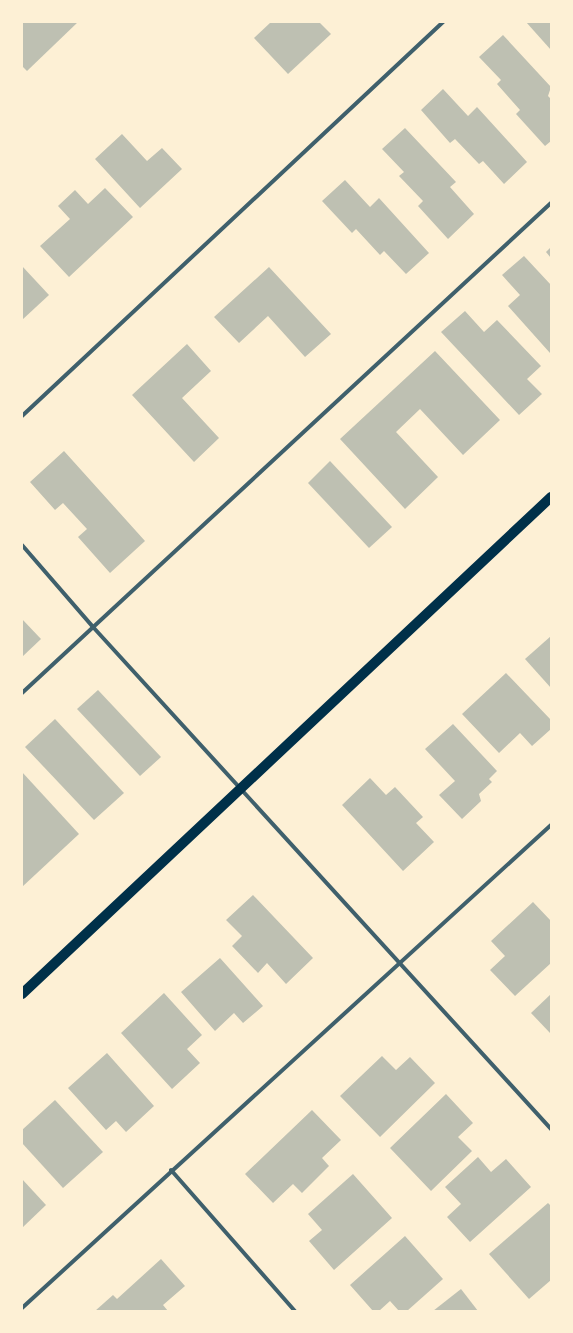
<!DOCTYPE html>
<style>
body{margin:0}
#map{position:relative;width:573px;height:1333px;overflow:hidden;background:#fdf0d5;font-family:"PT Sans",sans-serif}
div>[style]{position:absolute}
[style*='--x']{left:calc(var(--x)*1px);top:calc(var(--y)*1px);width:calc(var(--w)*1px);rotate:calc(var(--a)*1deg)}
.building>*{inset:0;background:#bec0b2}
.minor>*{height:4px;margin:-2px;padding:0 2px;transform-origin:2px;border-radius:2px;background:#3f606c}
.primary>*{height:10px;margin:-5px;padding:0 5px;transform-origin:5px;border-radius:5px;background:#003049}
span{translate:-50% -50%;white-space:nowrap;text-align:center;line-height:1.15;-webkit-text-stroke:3px #fdf0d5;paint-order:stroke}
.frame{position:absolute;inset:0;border:23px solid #fdf0d5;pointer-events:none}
</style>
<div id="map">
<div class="building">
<i style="clip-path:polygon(22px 22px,78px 22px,27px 71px,22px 66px)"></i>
<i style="clip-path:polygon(271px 22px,319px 22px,331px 34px,288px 74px,254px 38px)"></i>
<i style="clip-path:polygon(526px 22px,551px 22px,551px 50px)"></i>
<i style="clip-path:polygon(503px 35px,551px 87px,548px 96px,551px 99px,551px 141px,545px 146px,516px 114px,520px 110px,497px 84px,501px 80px,479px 57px)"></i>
<i style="clip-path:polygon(443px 89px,468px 116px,477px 107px,527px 162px,504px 184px,483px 161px,479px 164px,455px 139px,450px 143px,421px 110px)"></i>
<i style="clip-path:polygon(405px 128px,456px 182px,450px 187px,474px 214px,448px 239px,418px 206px,423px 201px,399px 176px,404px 172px,382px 149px)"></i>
<i style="clip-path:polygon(122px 134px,147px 161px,162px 148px,182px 169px,140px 208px,95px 159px)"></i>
<i style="clip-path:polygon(345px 180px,370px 207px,379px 198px,429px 253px,406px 274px,384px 251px,380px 255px,356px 229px,352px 233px,322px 201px)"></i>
<i style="clip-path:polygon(105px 188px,133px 217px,69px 277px,40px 246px,70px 219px,58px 206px,75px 190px,88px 204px)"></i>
<i style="clip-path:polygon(551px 247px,551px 258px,546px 252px)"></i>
<i style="clip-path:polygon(524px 256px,551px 285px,550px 353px,508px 306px,520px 295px,502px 275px)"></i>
<i style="clip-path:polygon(22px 266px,49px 295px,22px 320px)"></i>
<i style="clip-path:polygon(269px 267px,331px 334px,305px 357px,268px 316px,239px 343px,214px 317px)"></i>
<i style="clip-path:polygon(465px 311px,484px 332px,497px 320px,541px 366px,527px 379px,542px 394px,519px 415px,441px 332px)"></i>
<i style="clip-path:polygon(187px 344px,211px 371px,182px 398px,219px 438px,194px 462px,132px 395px)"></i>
<i style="clip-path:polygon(435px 351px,500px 420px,463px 455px,420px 409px,396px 432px,438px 477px,405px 509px,340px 439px)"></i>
<i style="clip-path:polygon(64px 451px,145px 541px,110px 573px,78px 537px,87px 529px,63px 503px,55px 510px,30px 482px)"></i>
<i style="clip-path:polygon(330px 461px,392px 527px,369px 548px,308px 483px)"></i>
<i style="clip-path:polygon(22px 619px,41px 639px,22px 657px)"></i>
<i style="clip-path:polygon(551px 636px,551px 688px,525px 659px)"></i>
<i style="clip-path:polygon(506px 673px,551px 720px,551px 729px,532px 746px,520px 733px,499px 753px,462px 714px)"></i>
<i style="clip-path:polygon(98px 690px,161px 757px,140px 776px,77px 709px)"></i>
<i style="clip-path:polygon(55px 719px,124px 793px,94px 820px,25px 747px)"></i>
<i style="clip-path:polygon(453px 724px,497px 771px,489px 779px,492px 782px,479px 794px,481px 801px,462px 819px,439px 795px,455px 781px,425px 749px)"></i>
<i style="clip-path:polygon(22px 772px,79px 834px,22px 887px)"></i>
<i style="clip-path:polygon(370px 778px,386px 795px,395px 787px,423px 817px,416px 823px,434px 842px,403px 871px,342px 805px)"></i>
<i style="clip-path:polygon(253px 895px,313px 958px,286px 984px,267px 963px,258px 973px,232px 946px,242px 936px,226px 920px)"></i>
<i style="clip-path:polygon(533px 902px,551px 921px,551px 963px,515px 996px,490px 970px,505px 956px,491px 941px)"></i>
<i style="clip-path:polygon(220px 958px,263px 1006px,243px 1023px,234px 1013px,215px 1031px,181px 992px)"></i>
<i style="clip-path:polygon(164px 993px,202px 1035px,187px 1049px,200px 1063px,172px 1089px,121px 1033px)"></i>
<i style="clip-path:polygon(551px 994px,551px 1034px,531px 1013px)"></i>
<i style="clip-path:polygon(107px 1053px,154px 1106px,126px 1132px,116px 1121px,106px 1130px,68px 1088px)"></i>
<i style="clip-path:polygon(382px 1056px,396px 1070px,410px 1057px,435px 1083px,380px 1137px,340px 1096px)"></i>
<i style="clip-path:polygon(446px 1094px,473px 1123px,458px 1137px,472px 1151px,431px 1191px,390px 1148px)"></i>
<i style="clip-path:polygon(55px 1100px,103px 1152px,63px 1188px,22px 1143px,22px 1130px)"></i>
<i style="clip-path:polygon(312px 1110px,341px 1140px,322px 1158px,329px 1166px,302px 1193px,293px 1184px,273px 1203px,245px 1174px)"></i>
<i style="clip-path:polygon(478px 1157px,491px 1172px,506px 1159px,531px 1187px,470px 1242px,447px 1217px,461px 1204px,445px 1187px)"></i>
<i style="clip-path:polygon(353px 1174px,392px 1218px,334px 1270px,309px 1241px,322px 1230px,308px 1214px)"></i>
<i style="clip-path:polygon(22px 1179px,46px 1205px,22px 1228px)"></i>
<i style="clip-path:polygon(548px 1203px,551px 1206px,551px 1280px,529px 1299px,489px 1254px)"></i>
<i style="clip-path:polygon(405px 1236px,443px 1279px,407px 1311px,399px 1311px,390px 1301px,379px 1311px,373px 1311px,350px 1285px)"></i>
<i style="clip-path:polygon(161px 1259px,185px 1286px,163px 1305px,168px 1311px,95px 1311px,113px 1295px,117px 1299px)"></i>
<i style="clip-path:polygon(461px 1289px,478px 1311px,433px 1311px)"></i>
</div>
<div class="minor">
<i style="--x:22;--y:416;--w:577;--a:-43.1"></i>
<i style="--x:22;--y:545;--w:108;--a:49.1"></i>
<i style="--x:93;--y:627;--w:680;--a:47.62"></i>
<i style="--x:22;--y:693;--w:721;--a:-42.81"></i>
<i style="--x:171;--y:1170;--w:188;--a:48.7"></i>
<i style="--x:22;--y:1308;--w:716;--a:-42.4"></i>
</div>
<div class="primary">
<i style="--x:22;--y:994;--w:726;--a:-43.21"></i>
</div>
<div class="frame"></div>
</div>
